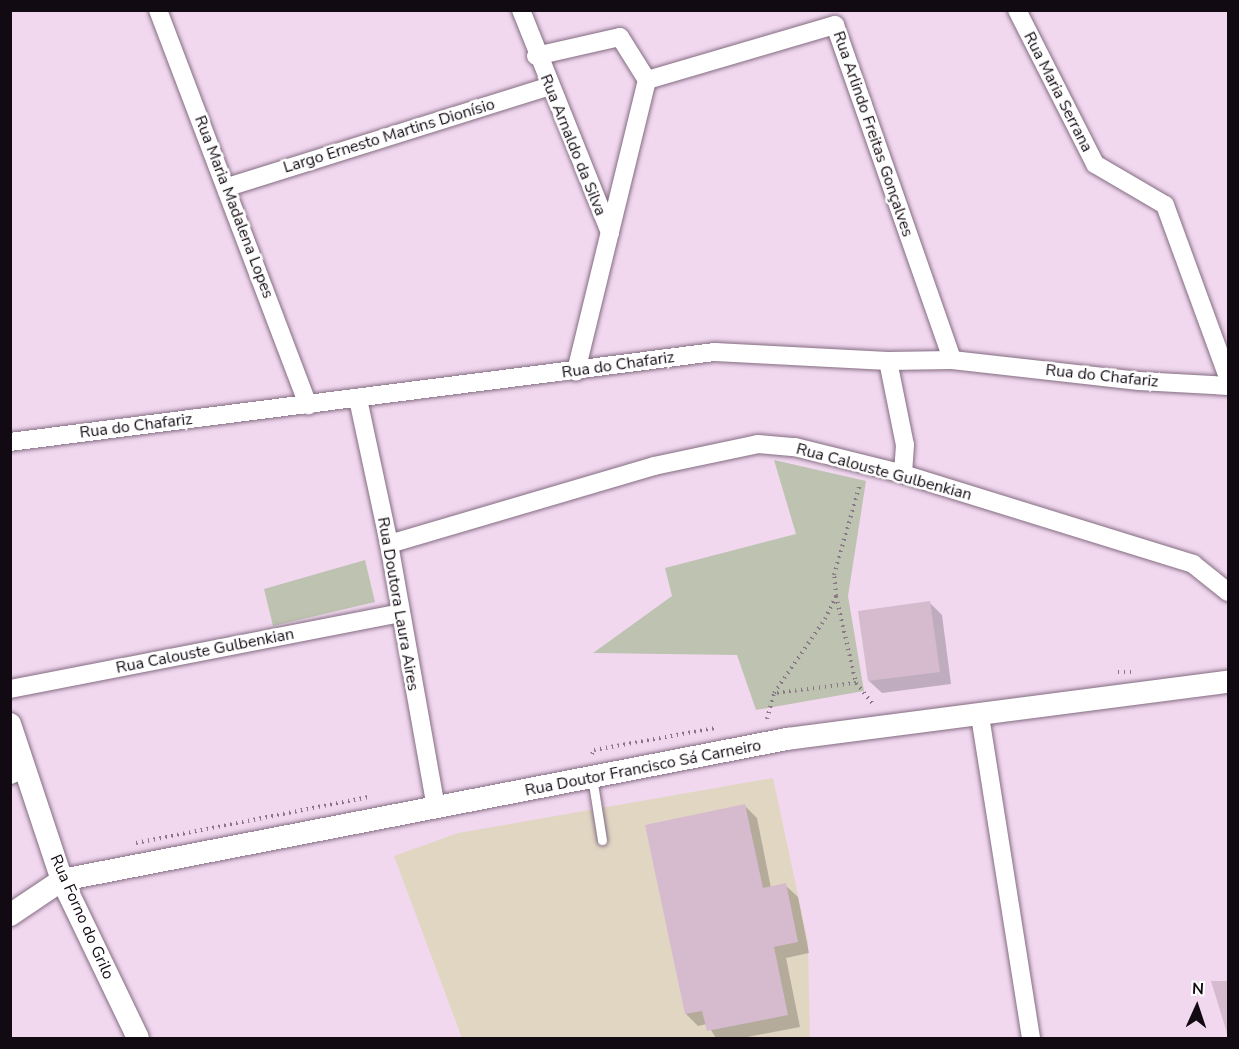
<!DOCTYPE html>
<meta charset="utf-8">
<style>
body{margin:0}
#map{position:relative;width:1239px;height:1049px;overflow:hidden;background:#f1d8ef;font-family:"Nunito Sans",sans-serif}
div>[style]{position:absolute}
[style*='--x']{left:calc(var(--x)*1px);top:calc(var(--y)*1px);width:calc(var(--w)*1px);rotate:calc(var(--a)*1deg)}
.commercial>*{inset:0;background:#e1d6c2}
.green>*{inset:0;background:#bdc3b0}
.shadow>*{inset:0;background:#0003}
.building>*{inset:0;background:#d6bace}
.path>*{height:4px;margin-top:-2px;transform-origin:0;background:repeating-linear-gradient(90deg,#887787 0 1.5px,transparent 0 6px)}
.roads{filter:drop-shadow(0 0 2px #836c81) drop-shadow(0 0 2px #836c81)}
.service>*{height:9px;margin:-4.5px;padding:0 4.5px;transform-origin:4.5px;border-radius:4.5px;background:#fff}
.minor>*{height:18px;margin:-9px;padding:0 9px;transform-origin:9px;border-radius:9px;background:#fff}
.tertiary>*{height:22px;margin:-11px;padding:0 11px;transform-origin:11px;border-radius:11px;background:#fff}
span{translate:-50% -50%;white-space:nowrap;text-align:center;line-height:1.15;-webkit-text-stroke:5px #fff;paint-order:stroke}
.street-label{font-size:16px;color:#120a12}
.frame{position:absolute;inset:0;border:12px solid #120a12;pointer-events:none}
.north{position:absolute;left:1167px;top:977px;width:60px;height:60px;-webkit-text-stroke:4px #fff;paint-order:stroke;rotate:3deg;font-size:16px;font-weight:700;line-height:24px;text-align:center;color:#120a12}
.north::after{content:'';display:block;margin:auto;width:21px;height:27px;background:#120a12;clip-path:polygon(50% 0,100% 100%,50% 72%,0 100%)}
</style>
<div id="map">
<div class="commercial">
<i style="clip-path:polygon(773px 778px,808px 942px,810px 1038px,462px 1038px,394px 856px,458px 833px)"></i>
</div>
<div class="green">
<i style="clip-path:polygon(774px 460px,866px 481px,848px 596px,864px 691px,756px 710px,737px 655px,593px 653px,672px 596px,665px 568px,796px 534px)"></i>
<i style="clip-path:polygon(365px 560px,375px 602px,273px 626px,264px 589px)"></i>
</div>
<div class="shadow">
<i style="clip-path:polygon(930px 603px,942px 615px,951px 684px,882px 693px,869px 681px)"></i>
<i style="clip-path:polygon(745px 806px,757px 818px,771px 888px,785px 885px,798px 897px,809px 953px,786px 958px,800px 1027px,742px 1038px,716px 1038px,707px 1024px,698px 1026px,686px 1014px)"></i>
<i style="clip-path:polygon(1213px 982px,1228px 983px,1228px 1033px)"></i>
</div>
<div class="building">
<i style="clip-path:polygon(930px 601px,940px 672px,868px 681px,858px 611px)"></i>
<i style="clip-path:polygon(745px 804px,763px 888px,786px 883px,798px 942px,774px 947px,788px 1015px,707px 1031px,702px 1011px,685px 1014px,645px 825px)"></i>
<i style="clip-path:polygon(1211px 981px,1228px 981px,1228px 1036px)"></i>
</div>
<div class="path">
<i style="--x:836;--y:596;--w:89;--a:77.1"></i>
<i style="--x:856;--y:683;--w:83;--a:173"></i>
<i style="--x:774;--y:693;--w:90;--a:-55.4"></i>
<i style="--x:825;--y:619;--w:25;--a:-64"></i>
<i style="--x:836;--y:596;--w:21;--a:-95"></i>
<i style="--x:834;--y:575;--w:95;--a:-74.1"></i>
<i style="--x:1118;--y:672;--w:18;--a:0"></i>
<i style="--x:856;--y:683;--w:28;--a:51"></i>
<i style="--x:767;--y:719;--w:27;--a:-75"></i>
<i style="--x:592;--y:754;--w:4;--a:-63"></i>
<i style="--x:594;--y:750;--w:123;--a:-10.3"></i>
<i style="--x:136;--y:843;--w:237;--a:-11.2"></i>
</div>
<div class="roads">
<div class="service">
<i style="--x:592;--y:777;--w:64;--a:81"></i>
</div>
<div class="minor">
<i style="--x:158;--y:10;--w:423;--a:69.2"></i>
<i style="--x:521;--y:10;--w:240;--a:68.2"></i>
<i style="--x:1017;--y:10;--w:173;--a:63.1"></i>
<i style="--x:1095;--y:164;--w:81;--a:30.4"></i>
<i style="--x:1165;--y:205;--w:183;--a:69.9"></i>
<i style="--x:536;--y:56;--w:86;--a:-12.7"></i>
<i style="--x:620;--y:37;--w:51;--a:57.9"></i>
<i style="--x:647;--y:80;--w:300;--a:103.7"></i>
<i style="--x:647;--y:80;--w:196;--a:-16.3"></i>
<i style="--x:835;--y:25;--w:355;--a:70.7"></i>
<i style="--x:228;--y:187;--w:337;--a:-17.4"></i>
<i style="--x:888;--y:361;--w:86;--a:78.6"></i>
<i style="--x:905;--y:445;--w:29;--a:94"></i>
<i style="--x:358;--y:399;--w:148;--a:77.9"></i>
<i style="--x:389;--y:544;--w:269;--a:79.9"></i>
<i style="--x:10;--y:442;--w:711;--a:-7.28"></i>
<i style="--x:715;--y:352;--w:173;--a:3"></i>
<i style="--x:888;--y:361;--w:64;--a:-0.9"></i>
<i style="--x:952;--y:360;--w:188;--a:6.4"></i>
<i style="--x:1139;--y:381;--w:89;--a:3.2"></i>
<i style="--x:389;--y:544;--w:276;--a:-16.4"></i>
<i style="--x:654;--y:466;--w:106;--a:-11.9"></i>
<i style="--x:758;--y:444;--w:37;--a:5"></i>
<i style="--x:795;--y:447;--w:111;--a:14"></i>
<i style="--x:903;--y:474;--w:304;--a:17.2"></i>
<i style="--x:1193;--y:564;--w:45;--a:38.7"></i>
<i style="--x:10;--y:689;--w:397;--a:-11"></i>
<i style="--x:980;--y:716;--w:326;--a:81"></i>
<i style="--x:10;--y:775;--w:17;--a:-25"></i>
</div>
<div class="tertiary">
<i style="--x:10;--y:724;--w:164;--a:71.6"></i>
<i style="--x:62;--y:880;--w:175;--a:64.3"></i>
<i style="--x:10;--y:915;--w:63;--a:-33.9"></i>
<i style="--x:62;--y:880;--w:739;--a:-11.01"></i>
<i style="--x:787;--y:739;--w:445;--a:-7.4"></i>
</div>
</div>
<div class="street-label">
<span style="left:1058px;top:92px;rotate:63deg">Rua Maria Serrana</span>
<span style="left:873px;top:134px;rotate:71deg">Rua Arlindo Freitas Gonçalves</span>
<span style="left:389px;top:136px;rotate:-17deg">Largo Ernesto Martins Dionísio</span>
<span style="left:573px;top:145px;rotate:68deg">Rua Arnaldo da Silva</span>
<span style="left:234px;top:207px;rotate:69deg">Rua Maria Madalena Lopes</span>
<span style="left:618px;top:365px;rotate:-8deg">Rua do Chafariz</span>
<span style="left:1102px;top:376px;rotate:6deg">Rua do Chafariz</span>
<span style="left:136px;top:426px;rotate:-7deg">Rua do Chafariz</span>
<span style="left:884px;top:472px;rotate:15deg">Rua Calouste Gulbenkian</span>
<span style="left:398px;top:604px;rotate:80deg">Rua Doutora Laura Aires</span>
<span style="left:205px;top:651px;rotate:-11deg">Rua Calouste Gulbenkian</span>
<span style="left:643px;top:768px;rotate:-11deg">Rua Doutor Francisco Sá Carneiro</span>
<span style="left:82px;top:917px;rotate:66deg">Rua Forno do Grilo</span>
</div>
<div class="frame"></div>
<div class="north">N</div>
</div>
